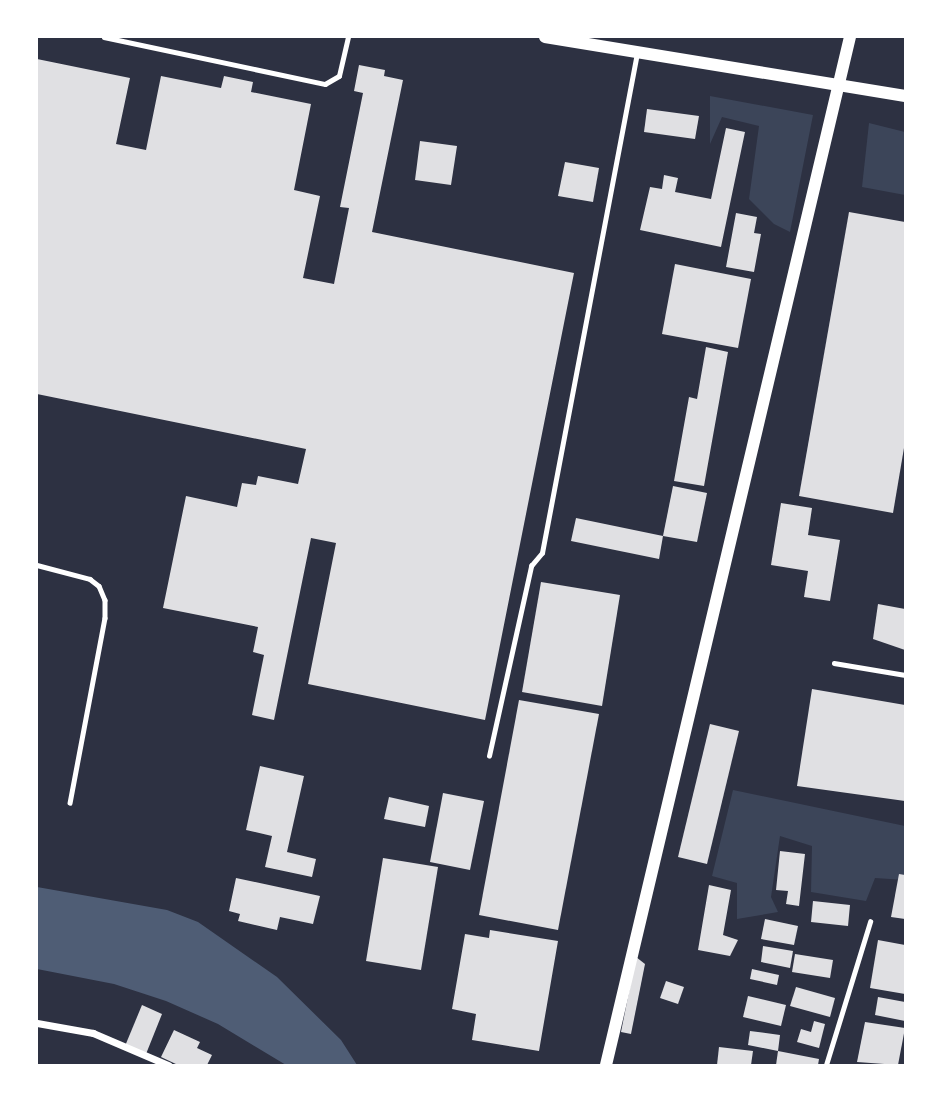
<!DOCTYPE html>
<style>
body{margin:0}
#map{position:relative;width:942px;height:1102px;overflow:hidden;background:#2d3142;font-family:"Source Serif 4",serif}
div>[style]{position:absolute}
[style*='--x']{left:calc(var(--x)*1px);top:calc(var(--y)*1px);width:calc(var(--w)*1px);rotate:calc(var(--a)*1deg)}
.green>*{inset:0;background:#3c4559}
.water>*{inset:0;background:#4f5d75}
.building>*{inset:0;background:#e0e0e3}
.service>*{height:4.5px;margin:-2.25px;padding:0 2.25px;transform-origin:2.25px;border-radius:2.25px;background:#fff}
.minor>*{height:7px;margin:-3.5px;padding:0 3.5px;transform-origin:3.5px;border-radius:3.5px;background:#fff}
.tertiary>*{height:12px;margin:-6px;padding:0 6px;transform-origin:6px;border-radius:6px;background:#fff}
span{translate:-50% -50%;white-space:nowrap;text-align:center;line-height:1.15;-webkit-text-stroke:7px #fff;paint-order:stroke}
.frame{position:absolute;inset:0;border:38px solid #fff;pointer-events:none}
</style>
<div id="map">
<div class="green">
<i style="clip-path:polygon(710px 96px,813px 115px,790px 232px,774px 224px,749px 199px,759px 126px,722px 117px,710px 144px)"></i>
<i style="clip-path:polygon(869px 123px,905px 132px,905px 195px,862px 187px)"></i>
<i style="clip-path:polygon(733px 790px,905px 826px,905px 880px,875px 878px,866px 901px,811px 892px,812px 846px,780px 836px,771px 897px,778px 912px,737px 919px,737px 883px,712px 876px)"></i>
</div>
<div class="water">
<i style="clip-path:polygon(37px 887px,167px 910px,198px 922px,277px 977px,341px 1040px,357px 1065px,286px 1065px,218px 1024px,166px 1001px,114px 984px,37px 969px)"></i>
</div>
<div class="building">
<i style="clip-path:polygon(37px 59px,130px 78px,116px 144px,146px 150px,161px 76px,221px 88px,224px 76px,253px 82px,251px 92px,311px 104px,294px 190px,320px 196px,303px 278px,334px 284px,349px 208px,340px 207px,363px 93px,354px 91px,359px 65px,385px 70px,384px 76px,403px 80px,372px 232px,574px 273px,485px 720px,308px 684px,336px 543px,311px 538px,274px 720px,252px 715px,264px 655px,253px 652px,258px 627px,163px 608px,186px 496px,237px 507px,242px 483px,256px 485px,258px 476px,298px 484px,306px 449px,37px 394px)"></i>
<i style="clip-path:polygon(647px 109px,699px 116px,695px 139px,644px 132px)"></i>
<i style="clip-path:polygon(726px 128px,745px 132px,721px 247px,640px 230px,650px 187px,662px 189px,664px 175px,678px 178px,675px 192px,711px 199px)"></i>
<i style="clip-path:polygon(420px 141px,457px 146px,451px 185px,415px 180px)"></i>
<i style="clip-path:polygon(565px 162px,599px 168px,593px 202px,558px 196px)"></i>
<i style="clip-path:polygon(849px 212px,905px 222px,905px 442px,893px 513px,799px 496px)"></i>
<i style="clip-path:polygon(736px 213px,757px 217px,754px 233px,761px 234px,754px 272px,726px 267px)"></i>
<i style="clip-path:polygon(675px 264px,751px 279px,738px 348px,662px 334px)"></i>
<i style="clip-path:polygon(706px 347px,728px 352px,704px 486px,674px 481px,689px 397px,697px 399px)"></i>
<i style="clip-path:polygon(673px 486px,707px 493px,697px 542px,663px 536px)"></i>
<i style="clip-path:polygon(781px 503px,812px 508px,808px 535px,840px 540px,830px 601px,804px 597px,808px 571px,771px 565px)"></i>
<i style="clip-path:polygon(576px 518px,663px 536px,659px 559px,571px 541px)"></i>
<i style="clip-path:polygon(541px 582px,620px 595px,602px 706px,522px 692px)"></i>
<i style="clip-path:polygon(878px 604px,905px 609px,905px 650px,873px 639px)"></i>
<i style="clip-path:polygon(812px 689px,905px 705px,905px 801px,797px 786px)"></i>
<i style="clip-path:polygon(519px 700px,599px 714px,558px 930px,479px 915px)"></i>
<i style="clip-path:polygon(710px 724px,739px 731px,707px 864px,678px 857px)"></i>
<i style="clip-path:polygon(260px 766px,304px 776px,287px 852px,316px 859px,312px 877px,265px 867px,272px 836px,246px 830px)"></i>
<i style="clip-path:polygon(443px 793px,484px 801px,470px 870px,430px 862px)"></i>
<i style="clip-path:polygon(389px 797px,429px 806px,425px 827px,384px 819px)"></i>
<i style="clip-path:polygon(780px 851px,805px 854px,799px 906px,786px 904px,788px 891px,776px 890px)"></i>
<i style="clip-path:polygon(383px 858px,438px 867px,421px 970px,366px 961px)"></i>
<i style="clip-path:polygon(899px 874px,905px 875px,905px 919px,891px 917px)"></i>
<i style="clip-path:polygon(236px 878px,320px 896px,313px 924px,280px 917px,277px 930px,238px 921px,240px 914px,229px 911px)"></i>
<i style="clip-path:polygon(709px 885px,731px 890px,723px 935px,738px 940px,730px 956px,698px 950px)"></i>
<i style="clip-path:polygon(813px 901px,850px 905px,848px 926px,811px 922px)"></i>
<i style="clip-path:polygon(765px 919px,798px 926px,794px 945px,761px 939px)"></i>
<i style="clip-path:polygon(490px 930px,558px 941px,539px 1051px,472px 1040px,476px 1014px,452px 1009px,465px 934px,489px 938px)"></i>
<i style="clip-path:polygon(878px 940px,905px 945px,905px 994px,870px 988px)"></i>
<i style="clip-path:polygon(763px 946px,793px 951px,790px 968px,761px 962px)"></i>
<i style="clip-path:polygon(795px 954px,833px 960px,830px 978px,792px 972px)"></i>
<i style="clip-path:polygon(636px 957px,645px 964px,631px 1034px,621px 1032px)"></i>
<i style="clip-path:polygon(752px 969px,779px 975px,777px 985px,750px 979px)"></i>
<i style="clip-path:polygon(666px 981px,684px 987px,678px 1004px,660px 998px)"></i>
<i style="clip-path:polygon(796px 987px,835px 998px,830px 1017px,790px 1006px)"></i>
<i style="clip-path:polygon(748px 996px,786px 1005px,781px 1026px,743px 1017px)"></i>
<i style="clip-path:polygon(878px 997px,905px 1002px,905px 1021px,875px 1015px)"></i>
<i style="clip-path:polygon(142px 1005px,162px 1014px,146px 1054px,125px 1046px)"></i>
<i style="clip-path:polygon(814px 1021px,825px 1024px,819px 1048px,797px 1042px,801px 1029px,811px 1032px)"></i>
<i style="clip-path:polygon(865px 1022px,905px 1028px,898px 1065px,857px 1062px)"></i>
<i style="clip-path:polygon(174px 1030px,200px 1042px,197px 1048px,212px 1055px,207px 1065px,178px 1065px,161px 1057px)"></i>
<i style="clip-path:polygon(750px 1031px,780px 1035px,778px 1051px,748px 1045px)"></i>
<i style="clip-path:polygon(719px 1047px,753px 1051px,751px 1065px,717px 1065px)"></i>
<i style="clip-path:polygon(778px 1051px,819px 1059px,818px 1065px,776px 1065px)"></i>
</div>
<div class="service">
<i style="--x:104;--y:37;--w:226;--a:12"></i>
<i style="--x:325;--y:84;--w:16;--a:-30"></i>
<i style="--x:339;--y:76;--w:40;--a:-77"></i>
<i style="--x:37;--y:565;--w:55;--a:14.8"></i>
<i style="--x:90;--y:579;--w:11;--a:38"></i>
<i style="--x:99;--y:586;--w:15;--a:67"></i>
<i style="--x:105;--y:600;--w:18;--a:90"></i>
<i style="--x:105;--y:618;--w:188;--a:100.7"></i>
<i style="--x:834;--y:663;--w:72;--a:9.6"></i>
<i style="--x:489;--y:756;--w:195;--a:-77.5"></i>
<i style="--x:531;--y:566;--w:17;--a:-50"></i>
<i style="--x:542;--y:553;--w:509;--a:-79.24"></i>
<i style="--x:826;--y:1065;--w:150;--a:-72.9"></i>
</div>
<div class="minor">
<i style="--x:37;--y:1023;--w:57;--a:10.1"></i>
<i style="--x:93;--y:1033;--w:82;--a:23.1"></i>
</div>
<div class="tertiary">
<i style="--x:545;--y:37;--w:365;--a:9.3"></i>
<i style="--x:606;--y:1065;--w:1057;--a:-76.65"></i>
</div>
<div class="frame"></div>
</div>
